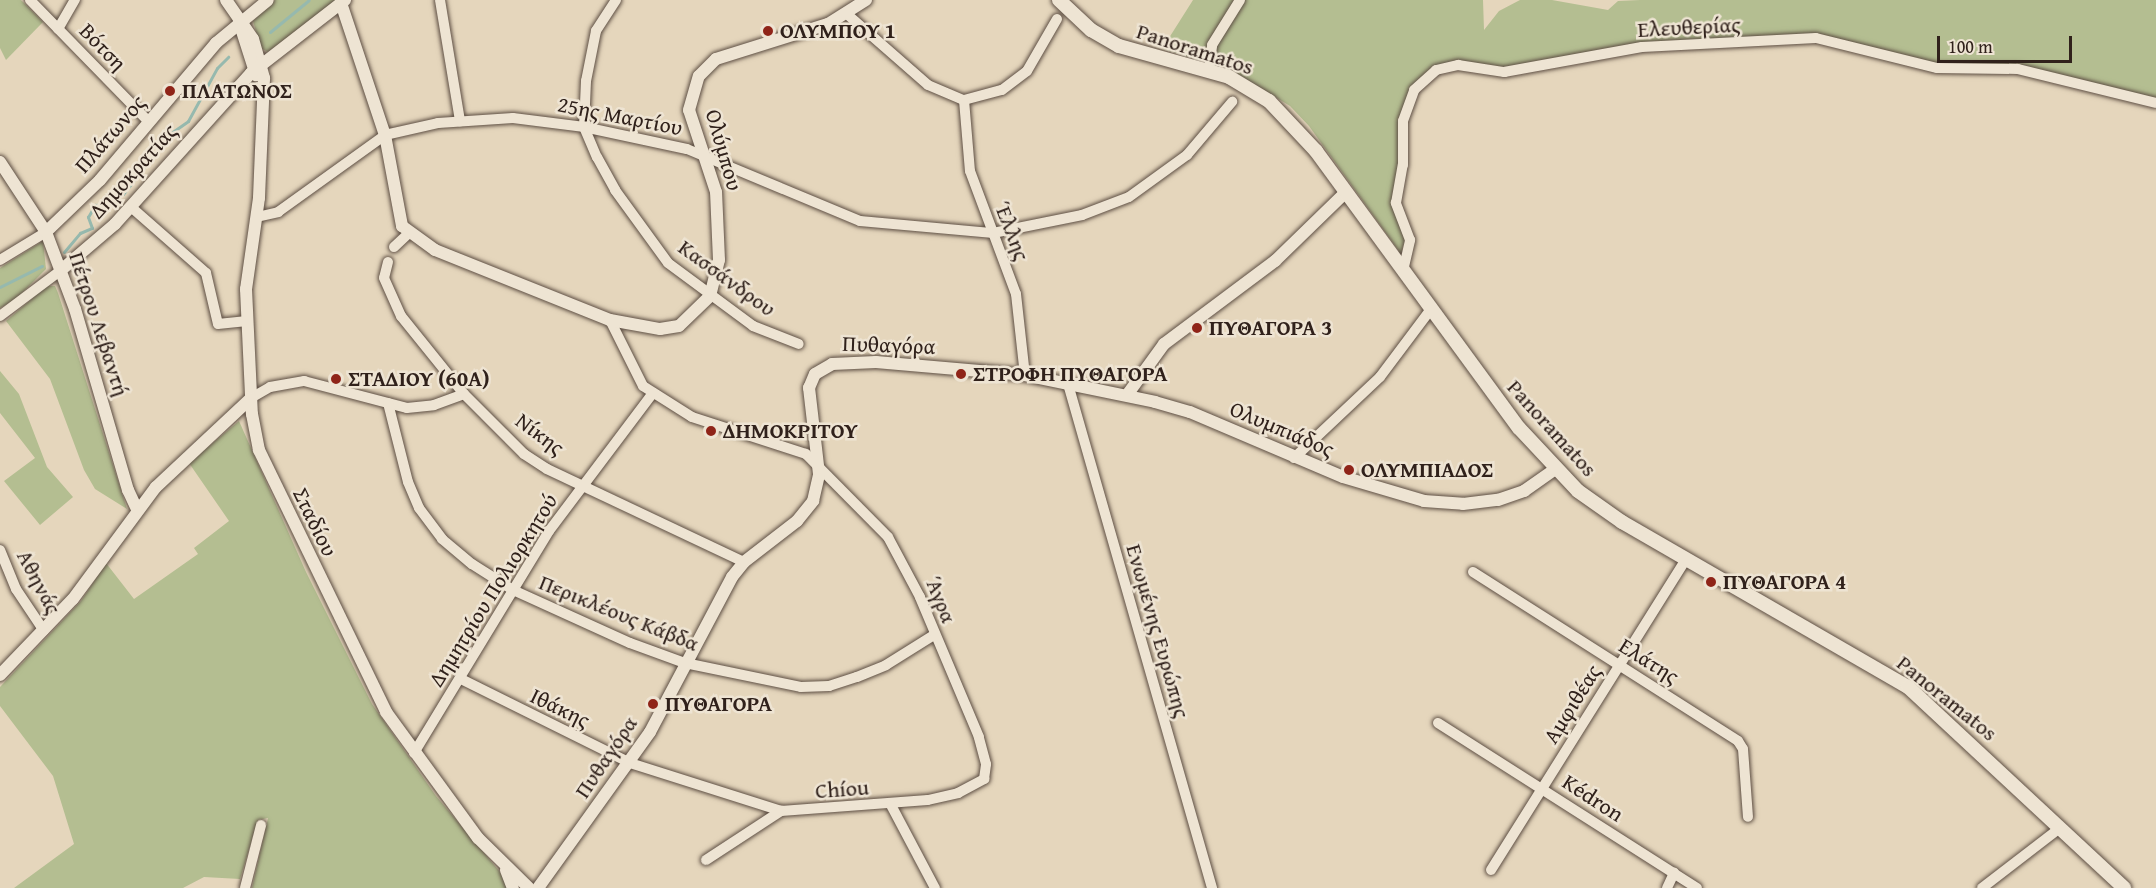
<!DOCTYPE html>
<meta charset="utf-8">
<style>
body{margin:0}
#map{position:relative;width:2156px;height:888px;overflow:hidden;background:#e5d6bc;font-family:"Gentium Book Plus",serif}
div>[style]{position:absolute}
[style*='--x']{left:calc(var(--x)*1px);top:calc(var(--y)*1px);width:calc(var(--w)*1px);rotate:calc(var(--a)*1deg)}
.green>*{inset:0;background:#b4be91}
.stream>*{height:3px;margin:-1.5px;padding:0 1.5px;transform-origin:1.5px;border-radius:1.5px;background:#96b9ae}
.roads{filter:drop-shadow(0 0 2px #5d4e43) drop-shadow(0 0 2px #5d4e43)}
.minor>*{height:10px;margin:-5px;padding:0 5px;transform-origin:5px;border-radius:5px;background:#eee4d3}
.tertiary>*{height:12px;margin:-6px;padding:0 6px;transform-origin:6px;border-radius:6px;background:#eee4d3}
.secondary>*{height:14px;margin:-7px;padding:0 7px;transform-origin:7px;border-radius:7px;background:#eee4d3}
.dots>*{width:16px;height:16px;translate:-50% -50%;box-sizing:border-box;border:3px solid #eee4d3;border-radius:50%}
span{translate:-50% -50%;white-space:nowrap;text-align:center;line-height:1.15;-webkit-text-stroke:5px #eee4d3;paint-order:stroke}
.street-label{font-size:22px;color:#30211b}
.poi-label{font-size:22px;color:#30211b;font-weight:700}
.left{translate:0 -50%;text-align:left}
.scale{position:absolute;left:1937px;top:36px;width:135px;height:27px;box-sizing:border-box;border:3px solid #30211b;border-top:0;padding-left:8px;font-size:18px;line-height:21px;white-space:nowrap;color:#30211b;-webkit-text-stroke:4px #eee4d3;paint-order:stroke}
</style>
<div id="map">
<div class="green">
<i style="clip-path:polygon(0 0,21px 0,43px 22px,6px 60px,0 48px)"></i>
<i style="clip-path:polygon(275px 0,337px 0,268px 52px,261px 48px,253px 21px)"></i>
<i style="clip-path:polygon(1193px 0,1483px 0,1484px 30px,1499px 11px,1520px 0,1552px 0,1608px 10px,1618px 1px,1640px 0,2156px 0,2156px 100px,2044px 71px,1948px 67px,1827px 37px,1646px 45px,1507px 69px,1459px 63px,1412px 90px,1396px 190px,1406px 235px,1401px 254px,1309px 126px,1290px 106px,1230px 69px,1162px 49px)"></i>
<i style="clip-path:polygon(43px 241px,46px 269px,16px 299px,0 308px,0 268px)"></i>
<i style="clip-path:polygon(47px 286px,55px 286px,58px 293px,127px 509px,95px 489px,84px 470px,50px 379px,6px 321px)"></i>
<i style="clip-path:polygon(0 371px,19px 394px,47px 467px,73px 497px,40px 525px,4px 481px,35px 458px,0 413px)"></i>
<i style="clip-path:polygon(239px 421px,306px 572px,372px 704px,436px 796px,500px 872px,509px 888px,252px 888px,268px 818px,258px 820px,240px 879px,204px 877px,183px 888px,14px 888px,74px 844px,53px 776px,0 706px,0 687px,81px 601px,106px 563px,134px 599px,198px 554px,194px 548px,229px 521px,189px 463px)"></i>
</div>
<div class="stream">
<i style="--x:270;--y:32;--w:50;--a:-39.4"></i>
<i style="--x:64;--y:252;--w:25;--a:-50"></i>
<i style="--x:80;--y:233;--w:13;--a:-23"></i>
<i style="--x:92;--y:228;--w:12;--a:-110"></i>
<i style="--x:88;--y:217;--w:14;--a:-60"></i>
<i style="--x:95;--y:205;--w:13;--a:-4"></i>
<i style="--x:108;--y:204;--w:18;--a:-34"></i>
<i style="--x:123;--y:194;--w:78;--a:-51.8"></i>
<i style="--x:171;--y:133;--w:21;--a:-35"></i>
<i style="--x:188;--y:121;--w:60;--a:-61.3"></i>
<i style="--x:217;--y:68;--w:16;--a:-45"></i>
<i style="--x:0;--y:287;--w:47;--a:-26.6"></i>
</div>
<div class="roads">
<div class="minor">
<i style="--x:30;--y:0;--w:169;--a:45.7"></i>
<i style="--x:440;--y:0;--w:123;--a:80.6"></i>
<i style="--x:616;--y:0;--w:37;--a:123"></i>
<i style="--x:596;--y:31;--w:51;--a:101.3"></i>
<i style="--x:586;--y:81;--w:46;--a:92.5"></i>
<i style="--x:584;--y:127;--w:33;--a:67"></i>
<i style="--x:597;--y:157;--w:38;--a:61"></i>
<i style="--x:615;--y:190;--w:90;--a:54"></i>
<i style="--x:668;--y:263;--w:106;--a:36.5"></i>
<i style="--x:753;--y:326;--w:49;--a:21.4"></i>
<i style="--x:848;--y:15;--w:106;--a:41.2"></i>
<i style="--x:928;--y:85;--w:39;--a:23"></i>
<i style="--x:964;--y:100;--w:39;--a:-15"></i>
<i style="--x:1002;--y:90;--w:31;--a:-37"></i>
<i style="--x:1027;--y:71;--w:60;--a:-60"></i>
<i style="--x:58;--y:29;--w:34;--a:-60"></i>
<i style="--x:1209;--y:71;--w:26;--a:-83"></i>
<i style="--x:1212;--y:45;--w:53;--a:-58.1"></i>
<i style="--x:238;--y:86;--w:21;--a:17"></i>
<i style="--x:964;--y:100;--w:71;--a:85.2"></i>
<i style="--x:970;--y:171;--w:131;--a:69.5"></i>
<i style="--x:1016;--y:294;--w:81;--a:83.7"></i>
<i style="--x:131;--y:207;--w:100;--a:41.3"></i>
<i style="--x:206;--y:273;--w:52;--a:76.8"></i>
<i style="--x:218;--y:324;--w:29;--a:-6"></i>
<i style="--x:257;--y:217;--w:22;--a:-13"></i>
<i style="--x:278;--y:212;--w:132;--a:-35.7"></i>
<i style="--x:385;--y:135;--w:54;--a:-12.8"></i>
<i style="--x:438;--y:123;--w:75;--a:-3.8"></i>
<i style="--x:513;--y:118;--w:72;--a:7.2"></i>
<i style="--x:584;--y:127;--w:105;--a:12.1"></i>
<i style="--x:687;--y:149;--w:187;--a:22.6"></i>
<i style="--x:860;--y:221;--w:134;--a:5.2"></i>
<i style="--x:993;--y:233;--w:91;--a:-11.4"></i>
<i style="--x:1082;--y:215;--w:50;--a:-21"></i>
<i style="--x:1129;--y:197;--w:72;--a:-35.9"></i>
<i style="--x:1187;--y:155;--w:70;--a:-49.7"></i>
<i style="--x:394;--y:247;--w:21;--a:-43"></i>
<i style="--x:0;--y:260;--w:54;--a:-31.3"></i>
<i style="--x:388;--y:262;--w:16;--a:104"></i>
<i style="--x:384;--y:278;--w:42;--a:65.9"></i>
<i style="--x:401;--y:316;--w:100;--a:51.1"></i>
<i style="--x:464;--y:394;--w:85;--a:45"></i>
<i style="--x:524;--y:454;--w:27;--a:33"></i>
<i style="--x:547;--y:469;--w:218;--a:25.3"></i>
<i style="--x:1403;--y:271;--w:32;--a:-77"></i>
<i style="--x:1410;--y:240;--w:40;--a:-111"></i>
<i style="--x:1396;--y:203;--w:39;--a:-80"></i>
<i style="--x:1403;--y:165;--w:44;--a:-90"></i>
<i style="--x:1403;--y:121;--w:33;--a:-70"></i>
<i style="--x:1414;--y:90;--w:30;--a:-42"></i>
<i style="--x:1436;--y:70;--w:23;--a:-13"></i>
<i style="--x:1458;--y:65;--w:47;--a:8.7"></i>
<i style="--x:1504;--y:72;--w:140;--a:-10.3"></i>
<i style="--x:1642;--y:47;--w:174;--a:-3"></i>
<i style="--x:1816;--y:38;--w:125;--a:13.9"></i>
<i style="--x:1937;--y:68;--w:81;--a:0.7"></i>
<i style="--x:2018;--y:69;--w:142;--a:13.8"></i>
<i style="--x:0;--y:316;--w:75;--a:-36.9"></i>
<i style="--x:1068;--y:384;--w:524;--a:74.05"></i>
<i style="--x:251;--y:398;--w:22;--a:-30"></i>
<i style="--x:270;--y:387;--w:35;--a:-10"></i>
<i style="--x:304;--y:381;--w:106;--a:14.7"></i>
<i style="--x:407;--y:408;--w:27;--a:-6"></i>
<i style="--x:434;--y:405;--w:32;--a:-20"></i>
<i style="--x:388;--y:403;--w:81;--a:75.8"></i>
<i style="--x:408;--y:482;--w:28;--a:67"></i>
<i style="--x:419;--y:508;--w:39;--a:53"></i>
<i style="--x:442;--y:539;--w:39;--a:40"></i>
<i style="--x:472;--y:564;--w:49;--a:32.4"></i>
<i style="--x:513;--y:590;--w:128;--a:24.4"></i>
<i style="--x:630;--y:643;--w:59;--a:20"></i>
<i style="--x:685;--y:663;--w:118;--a:11.7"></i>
<i style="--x:801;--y:687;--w:28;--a:-2"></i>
<i style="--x:829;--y:686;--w:29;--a:-18"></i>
<i style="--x:857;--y:677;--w:31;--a:-22"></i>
<i style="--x:886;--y:665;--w:57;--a:-32"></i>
<i style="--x:1294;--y:458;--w:118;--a:-43.3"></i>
<i style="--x:1380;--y:377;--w:85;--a:-53.1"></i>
<i style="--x:0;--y:550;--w:42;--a:67.7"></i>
<i style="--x:16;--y:589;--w:50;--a:56.3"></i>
<i style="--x:1473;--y:572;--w:314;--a:32.5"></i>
<i style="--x:1738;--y:741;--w:9;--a:58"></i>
<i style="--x:1743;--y:749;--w:68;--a:85.8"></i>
<i style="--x:461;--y:679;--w:189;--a:26.4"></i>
<i style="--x:630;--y:763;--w:158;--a:17.6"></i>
<i style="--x:781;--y:811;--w:147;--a:-4.3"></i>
<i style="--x:928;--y:800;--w:31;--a:-13"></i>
<i style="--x:958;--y:793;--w:30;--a:-28"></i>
<i style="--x:984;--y:779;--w:15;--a:-82"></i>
<i style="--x:986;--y:764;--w:28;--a:-105"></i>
<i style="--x:979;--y:737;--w:152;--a:-112.9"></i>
<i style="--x:920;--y:597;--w:68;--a:-118.1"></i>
<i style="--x:888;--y:537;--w:117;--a:-134.7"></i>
<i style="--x:806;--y:454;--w:120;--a:-162"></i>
<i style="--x:692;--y:417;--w:58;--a:-147.7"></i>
<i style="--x:643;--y:386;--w:74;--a:-116.6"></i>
<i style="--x:1438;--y:723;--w:307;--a:32.5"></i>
<i style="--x:414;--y:753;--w:260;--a:-58.7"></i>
<i style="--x:549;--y:531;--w:173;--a:-53"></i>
<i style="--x:891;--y:805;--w:94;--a:62.1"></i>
<i style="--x:706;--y:860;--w:90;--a:-33.2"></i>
<i style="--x:1491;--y:870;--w:367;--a:-57.9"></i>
<i style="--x:245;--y:888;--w:65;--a:-75.7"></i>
<i style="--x:1667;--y:888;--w:17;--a:-65"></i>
<i style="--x:1982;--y:888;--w:98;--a:-37.6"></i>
</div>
<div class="tertiary">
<i style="--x:226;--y:0;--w:47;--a:55.3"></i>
<i style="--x:253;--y:39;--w:41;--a:74.2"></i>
<i style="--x:264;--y:78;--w:120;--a:92.4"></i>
<i style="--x:259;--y:198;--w:92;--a:98.1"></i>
<i style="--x:246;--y:289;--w:125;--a:87.3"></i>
<i style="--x:252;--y:414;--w:37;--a:79"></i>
<i style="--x:259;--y:450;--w:291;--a:64.1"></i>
<i style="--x:386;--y:712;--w:156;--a:53.9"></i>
<i style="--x:478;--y:838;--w:71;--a:44.4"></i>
<i style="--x:341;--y:3;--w:139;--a:71.6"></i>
<i style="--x:385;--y:135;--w:93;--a:79.4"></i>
<i style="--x:402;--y:226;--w:41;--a:36"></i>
<i style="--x:435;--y:250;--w:188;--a:21.8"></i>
<i style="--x:610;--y:320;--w:51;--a:10.2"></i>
<i style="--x:660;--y:329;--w:19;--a:-9"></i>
<i style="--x:679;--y:326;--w:43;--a:-44.1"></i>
<i style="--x:710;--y:296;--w:37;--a:-76"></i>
<i style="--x:719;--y:260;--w:68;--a:-92.5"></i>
<i style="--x:716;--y:192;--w:86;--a:-108.2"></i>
<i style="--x:689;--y:110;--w:35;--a:-74"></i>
<i style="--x:699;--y:76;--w:24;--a:-45"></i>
<i style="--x:716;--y:59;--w:117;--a:-17.4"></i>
<i style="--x:828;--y:24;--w:45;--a:-32.3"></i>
<i style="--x:239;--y:22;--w:56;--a:72.2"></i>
<i style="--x:0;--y:162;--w:84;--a:56.7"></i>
<i style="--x:46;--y:232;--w:82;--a:69.4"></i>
<i style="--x:75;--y:309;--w:189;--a:73.7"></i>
<i style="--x:128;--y:490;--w:21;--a:65"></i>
<i style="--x:46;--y:232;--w:75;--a:-43.9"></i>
<i style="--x:100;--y:180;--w:180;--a:-49.7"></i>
<i style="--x:216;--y:43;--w:67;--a:-39.6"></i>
<i style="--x:60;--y:271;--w:72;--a:-40.5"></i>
<i style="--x:115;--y:224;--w:203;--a:-48"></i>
<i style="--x:251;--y:73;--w:119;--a:-37.8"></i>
<i style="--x:1127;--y:395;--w:63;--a:-54"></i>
<i style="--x:1164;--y:344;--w:139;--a:-36.8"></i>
<i style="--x:1275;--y:261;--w:99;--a:-44.2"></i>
<i style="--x:0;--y:675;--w:105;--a:-46.2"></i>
<i style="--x:73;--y:599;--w:139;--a:-53.5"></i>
<i style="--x:156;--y:487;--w:130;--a:-43.1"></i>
<i style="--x:506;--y:870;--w:19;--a:69"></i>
<i style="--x:538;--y:888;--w:192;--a:-54.3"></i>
<i style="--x:650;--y:732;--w:175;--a:-62.1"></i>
<i style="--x:732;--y:577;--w:19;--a:-51"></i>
<i style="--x:744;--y:562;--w:67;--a:-37.7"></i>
<i style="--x:797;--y:521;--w:26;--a:-51"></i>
<i style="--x:813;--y:501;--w:28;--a:-77"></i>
<i style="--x:819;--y:474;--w:87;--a:-96.6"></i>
<i style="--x:809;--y:388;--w:15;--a:-67"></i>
<i style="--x:815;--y:374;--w:20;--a:-30"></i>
<i style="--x:832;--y:364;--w:44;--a:-2.6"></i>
<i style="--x:876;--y:362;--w:150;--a:5"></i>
<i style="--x:1025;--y:375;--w:133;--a:11.7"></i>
<i style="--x:1155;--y:402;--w:36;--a:16"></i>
<i style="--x:1190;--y:412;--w:166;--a:23"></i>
<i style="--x:1343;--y:477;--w:84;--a:16.5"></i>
<i style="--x:1424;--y:501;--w:39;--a:4"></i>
<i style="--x:1463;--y:504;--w:35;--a:-7"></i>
<i style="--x:1498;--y:500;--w:28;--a:-19"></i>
<i style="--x:1524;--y:491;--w:38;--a:-35"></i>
</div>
<div class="secondary">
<i style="--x:1059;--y:0;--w:44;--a:43.2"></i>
<i style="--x:1091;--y:30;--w:32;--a:30"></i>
<i style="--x:1119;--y:46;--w:114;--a:15.7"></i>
<i style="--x:1229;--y:77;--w:47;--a:31"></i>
<i style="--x:1269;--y:101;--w:69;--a:46.8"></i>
<i style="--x:1316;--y:151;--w:343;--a:53.8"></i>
<i style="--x:1519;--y:428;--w:86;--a:46.9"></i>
<i style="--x:1578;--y:491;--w:54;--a:35.2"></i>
<i style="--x:1622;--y:522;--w:330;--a:30"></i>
<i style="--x:1908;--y:687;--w:295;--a:42.9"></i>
</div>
</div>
<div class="dots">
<i style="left:768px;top:31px;background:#8f2418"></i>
<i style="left:170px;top:91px;background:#8f2418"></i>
<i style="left:1197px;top:328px;background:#8f2418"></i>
<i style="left:961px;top:374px;background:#8f2418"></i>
<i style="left:336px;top:379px;background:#8f2418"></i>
<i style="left:711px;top:431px;background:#8f2418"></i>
<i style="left:1349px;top:470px;background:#8f2418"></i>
<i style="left:1711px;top:582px;background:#8f2418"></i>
<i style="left:653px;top:704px;background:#8f2418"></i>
</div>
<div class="street-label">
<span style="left:1689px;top:27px;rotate:-3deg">Ελευθερίας</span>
<span style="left:103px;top:47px;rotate:46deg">Βότση</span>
<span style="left:1195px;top:49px;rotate:18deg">Panoramatos</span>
<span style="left:620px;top:116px;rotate:11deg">25ης Μαρτίου</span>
<span style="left:110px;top:134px;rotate:-49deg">Πλάτωνος</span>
<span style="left:724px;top:150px;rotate:74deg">Ολύμπου</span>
<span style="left:133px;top:171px;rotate:-48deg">Δημοκρατίας</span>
<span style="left:1012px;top:231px;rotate:69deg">Έλλης</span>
<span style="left:727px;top:278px;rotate:36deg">Κασσάνδρου</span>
<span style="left:99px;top:324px;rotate:72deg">Πέτρου Λεβαντή</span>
<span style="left:889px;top:345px;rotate:2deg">Πυθαγόρα</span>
<span style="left:1552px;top:428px;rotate:48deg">Panoramatos</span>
<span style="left:1282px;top:429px;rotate:23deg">Ολυμπιάδος</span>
<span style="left:540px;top:434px;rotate:37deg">Νίκης</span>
<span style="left:315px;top:522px;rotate:64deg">Σταδίου</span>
<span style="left:39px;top:582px;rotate:62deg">Αθηνάς</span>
<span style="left:493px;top:590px;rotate:-58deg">Δημητρίου Πολιορκητού</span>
<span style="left:941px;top:600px;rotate:68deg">Άγρα</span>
<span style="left:619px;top:613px;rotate:22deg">Περικλέους Κάβδα</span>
<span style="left:1158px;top:631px;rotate:74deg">Ενωμένης Ευρώπης</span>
<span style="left:1649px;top:661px;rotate:32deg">Ελάτης</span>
<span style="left:1947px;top:698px;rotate:39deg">Panoramatos</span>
<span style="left:1572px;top:704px;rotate:-58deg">Αμφιθέας</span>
<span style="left:560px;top:708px;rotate:26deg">Ιθάκης</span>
<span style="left:606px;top:757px;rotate:-56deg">Πυθαγόρα</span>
<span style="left:842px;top:789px;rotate:-4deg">Chíou</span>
<span style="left:1593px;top:798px;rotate:33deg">Kédron</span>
</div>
<div class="poi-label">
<span class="left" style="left:780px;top:31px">ΟΛΥΜΠΟΥ 1</span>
<span class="left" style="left:182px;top:91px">ΠΛΑΤΩΝΟΣ</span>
<span class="left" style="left:1209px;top:328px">ΠΥΘΑΓΟΡΑ 3</span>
<span class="left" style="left:973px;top:374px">ΣΤΡΟΦΗ ΠΥΘΑΓΟΡΑ</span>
<span class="left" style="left:348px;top:379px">ΣΤΑΔΙΟΥ (60A)</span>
<span class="left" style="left:723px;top:431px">ΔΗΜΟΚΡΙΤΟΥ</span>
<span class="left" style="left:1361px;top:470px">ΟΛΥΜΠΙΑΔΟΣ</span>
<span class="left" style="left:1723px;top:582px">ΠΥΘΑΓΟΡΑ 4</span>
<span class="left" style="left:665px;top:704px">ΠΥΘΑΓΟΡΑ</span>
</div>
<div class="scale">100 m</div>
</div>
